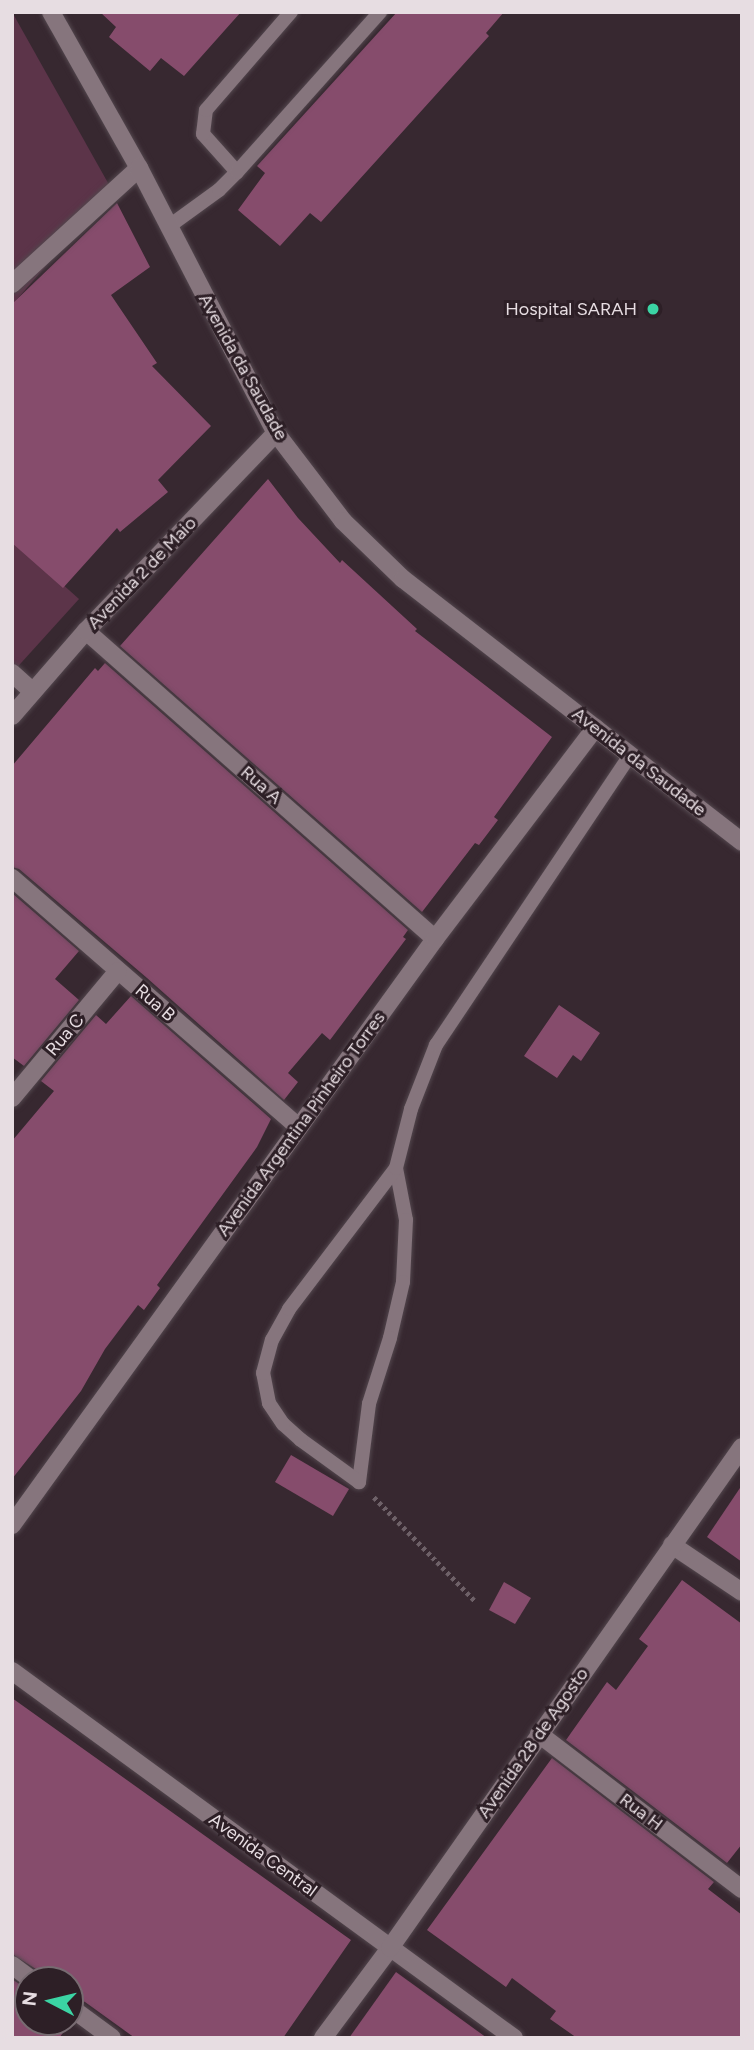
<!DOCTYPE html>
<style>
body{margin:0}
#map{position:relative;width:754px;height:2050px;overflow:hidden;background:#372830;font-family:Figtree,sans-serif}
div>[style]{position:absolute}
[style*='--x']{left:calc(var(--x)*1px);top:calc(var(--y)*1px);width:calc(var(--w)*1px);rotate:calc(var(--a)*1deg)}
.green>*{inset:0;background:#5c3449}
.building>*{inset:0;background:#864c6c}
.path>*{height:4.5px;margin-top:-2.25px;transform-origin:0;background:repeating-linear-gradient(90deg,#6e6168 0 3.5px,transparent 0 7px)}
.roads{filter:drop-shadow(0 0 2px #52464d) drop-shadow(0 0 2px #52464d)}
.lane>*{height:14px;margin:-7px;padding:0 7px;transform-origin:7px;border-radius:7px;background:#86757d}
.street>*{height:18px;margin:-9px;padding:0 9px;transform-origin:9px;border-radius:9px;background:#86757d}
.secondary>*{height:18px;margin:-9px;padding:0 9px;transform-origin:9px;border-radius:9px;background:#86757d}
.dots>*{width:19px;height:19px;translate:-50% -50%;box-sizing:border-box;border:4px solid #2d1f26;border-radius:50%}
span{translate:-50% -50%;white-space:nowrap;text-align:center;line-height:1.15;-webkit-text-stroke:6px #2d1f26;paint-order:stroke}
.poi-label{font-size:18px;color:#e7dde2}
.right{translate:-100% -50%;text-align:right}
.street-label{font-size:18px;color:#e7dde2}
.frame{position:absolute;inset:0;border:14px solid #e7dde2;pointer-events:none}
.north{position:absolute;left:14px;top:1966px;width:70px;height:70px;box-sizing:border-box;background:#2d1f26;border:2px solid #776b71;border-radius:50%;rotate:277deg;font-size:19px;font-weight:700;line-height:28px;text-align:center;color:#e7dde2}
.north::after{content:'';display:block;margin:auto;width:24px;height:32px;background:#3bd4a4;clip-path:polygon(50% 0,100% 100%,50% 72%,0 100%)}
</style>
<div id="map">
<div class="green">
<i style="clip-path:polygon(12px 12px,112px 190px,12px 305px)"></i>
<i style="clip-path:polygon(12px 539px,79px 599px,12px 673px)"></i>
</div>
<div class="building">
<i style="clip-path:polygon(100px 12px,241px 12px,184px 76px,161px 58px,150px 71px,109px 37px,116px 27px)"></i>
<i style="clip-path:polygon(397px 12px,504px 12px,486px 33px,489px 36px,321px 222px,310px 213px,280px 246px,238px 210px,265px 173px,257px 166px)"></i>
<i style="clip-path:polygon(117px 203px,150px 267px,111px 295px,157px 363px,152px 366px,211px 426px,158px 480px,168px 492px,120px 532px,117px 528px,63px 588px,12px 543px,12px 304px)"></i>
<i style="clip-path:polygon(268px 479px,298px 518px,340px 563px,342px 560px,417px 629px,415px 631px,552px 737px,494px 817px,498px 820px,479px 845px,475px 843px,422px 912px,120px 646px)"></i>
<i style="clip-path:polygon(105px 663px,408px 930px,403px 937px,406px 939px,330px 1040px,322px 1033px,288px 1073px,298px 1082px,284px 1100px,147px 978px,19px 869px,12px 867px,12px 766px,95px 668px,98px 671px)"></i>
<i style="clip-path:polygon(12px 893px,79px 951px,55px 979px,79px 1000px,24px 1066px,12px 1057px)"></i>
<i style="clip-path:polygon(131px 996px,271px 1119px,257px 1147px,157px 1285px,160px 1288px,144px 1310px,138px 1305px,105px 1349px,81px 1391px,12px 1479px,12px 1141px,54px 1091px,41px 1081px,96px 1015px,106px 1024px)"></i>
<i style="clip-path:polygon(559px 1005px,600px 1033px,581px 1061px,573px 1055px,557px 1078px,524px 1056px)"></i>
<i style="clip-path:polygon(291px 1455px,349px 1489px,333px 1516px,275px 1482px)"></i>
<i style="clip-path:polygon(742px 1485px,742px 1562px,707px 1537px)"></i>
<i style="clip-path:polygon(682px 1580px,742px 1624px,742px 1844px,727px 1863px,566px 1740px,607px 1682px,616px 1690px,648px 1646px,639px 1639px)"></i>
<i style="clip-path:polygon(504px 1582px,531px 1598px,515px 1624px,489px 1610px)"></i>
<i style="clip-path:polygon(12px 1698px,351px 1940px,283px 2038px,135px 2038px,85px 2002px,70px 1996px,70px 1980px,43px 1980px,39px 1971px,12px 1954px)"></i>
<i style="clip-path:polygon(552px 1758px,714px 1882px,708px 1889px,742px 1915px,742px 2038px,577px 2038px,550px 2019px,556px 2011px,512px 1978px,506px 1987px,427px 1930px)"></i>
<i style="clip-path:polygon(396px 1972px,487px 2038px,349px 2038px)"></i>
<i style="clip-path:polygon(12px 1979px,28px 1990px,28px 2022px,71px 2022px,59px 2038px,12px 2038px)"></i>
</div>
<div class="path">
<i style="--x:374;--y:1497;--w:145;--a:45.8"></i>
</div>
<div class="roads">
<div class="lane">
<i style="--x:237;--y:172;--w:51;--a:-131.8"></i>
<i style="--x:203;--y:134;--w:24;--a:-83"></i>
<i style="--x:206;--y:110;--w:130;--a:-49.1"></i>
<i style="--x:168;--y:227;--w:63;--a:-36"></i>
<i style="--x:219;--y:190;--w:25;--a:-45"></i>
<i style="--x:237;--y:172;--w:215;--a:-48.2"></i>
<i style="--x:396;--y:1168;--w:53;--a:79.1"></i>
<i style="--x:406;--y:1220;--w:62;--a:92.8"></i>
<i style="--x:403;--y:1282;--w:57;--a:103.1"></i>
<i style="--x:390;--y:1338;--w:69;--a:107.7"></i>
<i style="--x:369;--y:1404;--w:79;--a:97.3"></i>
<i style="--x:359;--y:1482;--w:72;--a:-144.1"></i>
<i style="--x:301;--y:1440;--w:24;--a:-138"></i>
<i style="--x:283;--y:1424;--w:25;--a:-124"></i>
<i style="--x:269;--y:1403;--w:31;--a:-101"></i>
<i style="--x:263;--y:1373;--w:34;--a:-75"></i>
<i style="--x:272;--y:1340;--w:35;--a:-61"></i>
<i style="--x:289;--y:1309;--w:177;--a:-52.8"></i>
<i style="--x:396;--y:1168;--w:61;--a:-75.7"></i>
<i style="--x:411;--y:1109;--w:69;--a:-68.7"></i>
<i style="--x:436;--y:1045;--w:347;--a:-56.2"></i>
</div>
<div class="street">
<i style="--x:12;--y:284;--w:172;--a:-42.4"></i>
<i style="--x:86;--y:631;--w:465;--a:41.4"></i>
<i style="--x:12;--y:673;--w:28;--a:42"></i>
<i style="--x:12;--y:716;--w:113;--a:-49"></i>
<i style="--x:86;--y:631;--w:274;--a:-46.2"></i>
<i style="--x:12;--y:878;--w:379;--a:41"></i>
<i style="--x:12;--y:1098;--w:165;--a:-50.2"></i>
<i style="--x:12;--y:1525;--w:723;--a:-54.18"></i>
<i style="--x:435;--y:939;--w:265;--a:-52.8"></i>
<i style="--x:672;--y:1545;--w:84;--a:33.9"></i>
<i style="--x:12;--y:1671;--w:622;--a:36.17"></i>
<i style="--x:539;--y:1734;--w:255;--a:37.4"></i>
<i style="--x:12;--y:1965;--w:25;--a:37"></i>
<i style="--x:70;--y:2007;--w:52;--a:36.4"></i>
<i style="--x:323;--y:2038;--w:112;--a:-53.3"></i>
<i style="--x:390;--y:1948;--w:612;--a:-54.91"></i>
</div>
<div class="secondary">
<i style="--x:51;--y:12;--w:179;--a:60.6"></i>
<i style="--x:139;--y:168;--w:298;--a:62.7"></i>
<i style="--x:276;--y:433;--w:111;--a:52.7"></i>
<i style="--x:343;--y:521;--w:83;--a:44"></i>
<i style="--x:403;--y:579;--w:429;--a:37.8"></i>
</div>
</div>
<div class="dots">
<i style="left:653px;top:309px;background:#3bd4a4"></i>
</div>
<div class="poi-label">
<span class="right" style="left:637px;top:309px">Hospital SARAH</span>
</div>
<div class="street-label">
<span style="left:243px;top:367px;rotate:61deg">Avenida da Saudade</span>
<span style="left:142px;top:573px;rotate:-46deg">Avenida 2 de Maio</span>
<span style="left:639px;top:762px;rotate:38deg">Avenida da Saudade</span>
<span style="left:261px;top:785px;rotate:41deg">Rua A</span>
<span style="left:155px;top:1003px;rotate:41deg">Rua B</span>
<span style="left:65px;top:1035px;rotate:-50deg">Rua C</span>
<span style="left:301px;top:1124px;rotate:-54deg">Avenida Argentina Pinheiro Torres</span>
<span style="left:533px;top:1743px;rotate:-55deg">Avenida 28 de Agosto</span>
<span style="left:641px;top:1812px;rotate:37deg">Rua H</span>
<span style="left:263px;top:1855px;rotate:36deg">Avenida Central</span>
</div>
<div class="frame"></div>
<div class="north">N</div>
</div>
